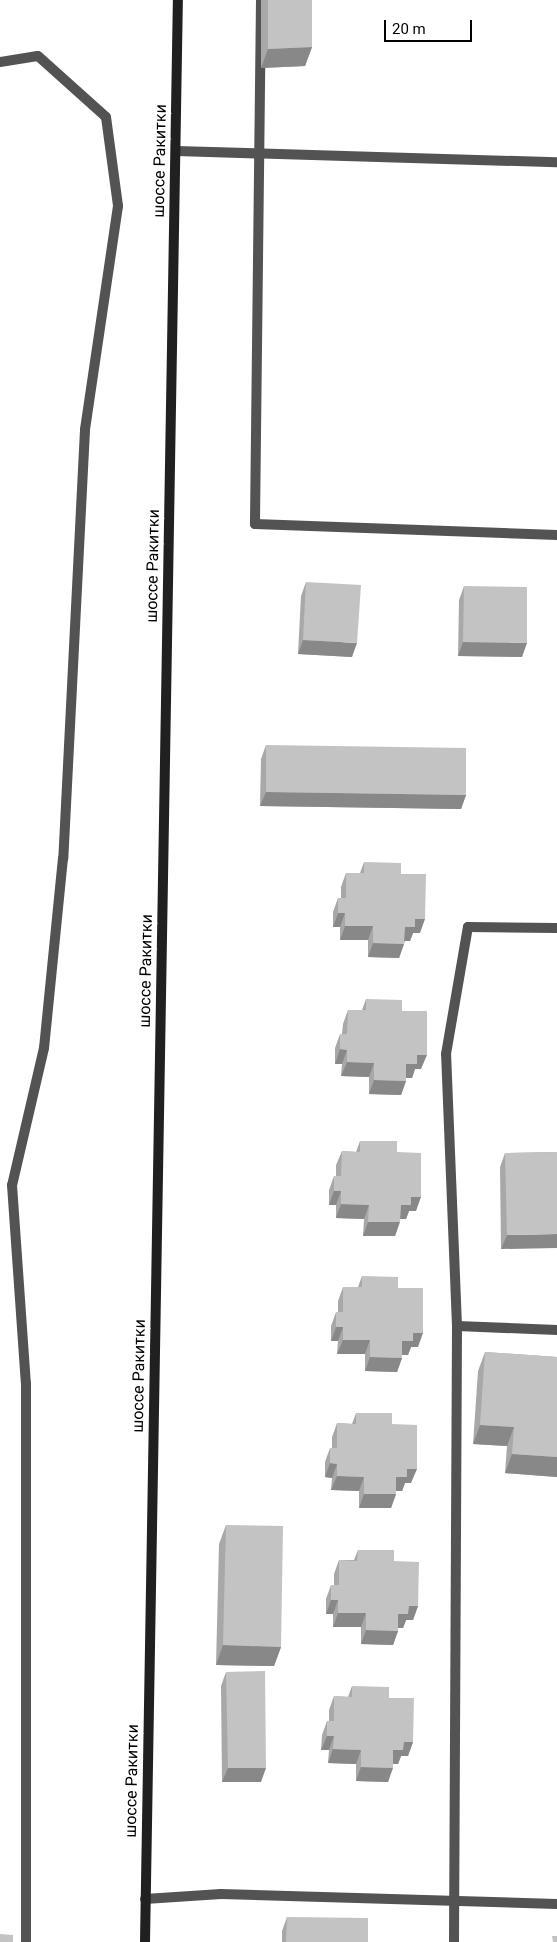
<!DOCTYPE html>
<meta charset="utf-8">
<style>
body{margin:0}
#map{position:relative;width:557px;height:1942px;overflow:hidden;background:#fff;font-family:Roboto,sans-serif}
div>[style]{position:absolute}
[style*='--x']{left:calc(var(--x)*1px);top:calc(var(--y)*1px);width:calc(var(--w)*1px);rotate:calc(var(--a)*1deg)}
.minor>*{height:10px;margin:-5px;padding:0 5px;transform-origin:5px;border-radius:5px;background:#535353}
.secondary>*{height:10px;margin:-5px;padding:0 5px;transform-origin:5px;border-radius:5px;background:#202020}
.wall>*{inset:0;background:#a8a8a8}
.shaded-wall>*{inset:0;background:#888}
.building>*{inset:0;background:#c3c3c3}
span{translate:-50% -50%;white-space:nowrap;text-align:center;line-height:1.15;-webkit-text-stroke:5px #fff;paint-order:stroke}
.street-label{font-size:16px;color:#000}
.scale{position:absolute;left:384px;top:20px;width:88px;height:22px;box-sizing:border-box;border:2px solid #000;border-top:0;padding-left:6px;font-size:15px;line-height:18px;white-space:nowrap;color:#000;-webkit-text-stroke:4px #fff;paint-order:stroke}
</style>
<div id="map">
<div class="minor">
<i style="--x:261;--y:0;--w:524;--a:90.66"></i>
<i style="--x:255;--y:524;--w:302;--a:2.1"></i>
<i style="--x:0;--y:62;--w:38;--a:-9"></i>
<i style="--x:38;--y:56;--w:91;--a:41.9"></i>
<i style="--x:106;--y:117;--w:90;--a:82.3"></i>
<i style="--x:118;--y:206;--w:226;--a:98.4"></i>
<i style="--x:85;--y:430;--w:429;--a:92.9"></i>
<i style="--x:63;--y:858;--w:191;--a:95.7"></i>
<i style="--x:44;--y:1048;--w:141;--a:103.1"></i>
<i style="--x:12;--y:1185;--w:198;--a:86"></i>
<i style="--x:26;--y:1383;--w:559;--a:90"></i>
<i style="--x:176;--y:151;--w:381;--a:1.7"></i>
<i style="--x:457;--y:1326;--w:100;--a:2.3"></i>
<i style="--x:145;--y:1899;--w:76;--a:-3.8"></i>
<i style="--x:221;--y:1894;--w:336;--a:1.7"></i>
<i style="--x:454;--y:1942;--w:616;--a:-89.72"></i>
<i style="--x:457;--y:1326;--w:272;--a:-92.3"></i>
<i style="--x:446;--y:1054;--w:129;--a:-80.2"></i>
<i style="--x:468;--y:927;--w:89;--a:0.6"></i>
</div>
<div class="secondary">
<i style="--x:145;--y:1942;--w:1942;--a:-89.03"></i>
</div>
<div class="wall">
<i style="clip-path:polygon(261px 0,312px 0,312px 47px,305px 66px,261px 68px)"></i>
<i style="clip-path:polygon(306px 582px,352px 657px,298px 654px,301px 596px)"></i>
<i style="clip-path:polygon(464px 586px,522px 657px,458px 656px,459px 600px)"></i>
<i style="clip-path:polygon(266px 745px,466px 795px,461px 809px,260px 806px,261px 759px)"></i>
<i style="clip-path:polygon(364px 862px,401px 874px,420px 933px,413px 933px,410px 941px,405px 941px,399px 958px,368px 957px,368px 940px,340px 940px,340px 927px,333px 927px,333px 912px,338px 898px,341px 898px,341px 887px,346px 873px,360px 873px)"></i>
<i style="clip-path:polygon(366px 999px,402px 1011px,421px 1069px,415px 1069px,412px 1078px,406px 1078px,406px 1081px,401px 1095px,369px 1094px,369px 1077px,341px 1076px,342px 1064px,335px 1064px,335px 1048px,340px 1034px,342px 1034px,343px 1024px,348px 1010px,362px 1010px)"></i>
<i style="clip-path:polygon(360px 1141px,397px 1152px,416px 1211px,409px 1211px,406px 1219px,400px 1219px,395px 1236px,363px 1236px,364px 1219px,336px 1218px,336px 1205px,329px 1205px,329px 1190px,334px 1176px,336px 1176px,336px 1165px,342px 1151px,356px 1152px)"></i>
<i style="clip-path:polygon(557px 1152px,501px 1249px,500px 1167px,505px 1153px)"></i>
<i style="clip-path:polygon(362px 1276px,398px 1288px,418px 1347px,411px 1347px,408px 1355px,402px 1355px,402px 1358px,397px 1372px,365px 1371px,365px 1354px,337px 1354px,338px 1341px,331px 1341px,331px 1326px,336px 1312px,338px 1312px,338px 1301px,343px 1287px,358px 1287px)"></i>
<i style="clip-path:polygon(485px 1352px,557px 1357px,557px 1477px,505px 1473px,507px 1446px,473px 1444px,478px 1371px)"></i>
<i style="clip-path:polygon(356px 1413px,392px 1424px,411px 1483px,405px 1483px,402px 1491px,396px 1491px,396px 1494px,391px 1508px,359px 1508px,359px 1491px,331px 1490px,332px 1478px,325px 1477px,325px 1462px,330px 1448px,332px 1448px,332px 1437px,337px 1423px,352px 1424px)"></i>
<i style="clip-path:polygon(226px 1525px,281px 1647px,274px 1666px,216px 1665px,219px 1544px)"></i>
<i style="clip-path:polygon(358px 1550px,394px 1561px,418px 1606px,413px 1620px,406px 1620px,403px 1628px,398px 1628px,398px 1631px,393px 1645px,361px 1644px,361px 1627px,333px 1627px,333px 1614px,326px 1614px,326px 1599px,331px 1585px,334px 1585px,334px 1574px,339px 1560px,354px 1560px)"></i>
<i style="clip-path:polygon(226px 1672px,261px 1782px,222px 1782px,221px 1686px)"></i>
<i style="clip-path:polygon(352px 1686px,389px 1698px,413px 1742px,408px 1756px,401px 1756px,398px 1764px,393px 1764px,388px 1782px,356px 1781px,356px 1764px,328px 1763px,329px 1750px,321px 1750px,322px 1735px,327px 1721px,329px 1721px,329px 1710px,334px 1696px,348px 1697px)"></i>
<i style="clip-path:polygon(287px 1917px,368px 1942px,282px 1942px,282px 1931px)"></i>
</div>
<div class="shaded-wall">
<i style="clip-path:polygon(312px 47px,305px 66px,261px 68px,268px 49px)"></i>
<i style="clip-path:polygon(303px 640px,357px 643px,352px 657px,298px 654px)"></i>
<i style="clip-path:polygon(463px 642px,527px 643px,522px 657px,458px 656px)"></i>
<i style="clip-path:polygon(266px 792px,466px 795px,461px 809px,260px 806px)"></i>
<i style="clip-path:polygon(338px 913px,345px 913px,340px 927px,333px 927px)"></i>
<i style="clip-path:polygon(415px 919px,425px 919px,420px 933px,413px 933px,410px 941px,400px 941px,405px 927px)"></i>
<i style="clip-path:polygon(345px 926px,373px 926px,368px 940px,340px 940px)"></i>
<i style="clip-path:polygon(373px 943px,404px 944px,399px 958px,368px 957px)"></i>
<i style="clip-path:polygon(340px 1049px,347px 1050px,342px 1064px,335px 1064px)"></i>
<i style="clip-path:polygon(417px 1055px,427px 1055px,421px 1069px,415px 1069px,412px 1078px,401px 1078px,406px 1064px)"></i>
<i style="clip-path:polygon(347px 1062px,374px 1063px,369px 1077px,341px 1076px)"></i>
<i style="clip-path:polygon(374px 1080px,406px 1081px,401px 1095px,369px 1094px)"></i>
<i style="clip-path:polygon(334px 1191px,341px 1191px,336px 1205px,329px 1205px)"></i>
<i style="clip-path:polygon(411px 1197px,421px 1197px,416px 1211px,409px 1211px,406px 1219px,396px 1219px,401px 1205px)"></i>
<i style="clip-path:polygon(341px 1204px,369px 1205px,364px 1219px,336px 1218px)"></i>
<i style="clip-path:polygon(368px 1222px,400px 1222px,395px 1236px,363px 1236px)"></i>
<i style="clip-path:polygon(557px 1234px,557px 1248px,501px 1249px,507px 1235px)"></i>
<i style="clip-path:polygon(336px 1327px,343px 1327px,338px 1341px,331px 1341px)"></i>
<i style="clip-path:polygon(413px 1333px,423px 1333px,418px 1347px,411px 1347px,408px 1355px,397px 1355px,402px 1341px)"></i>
<i style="clip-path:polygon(343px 1340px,370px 1340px,365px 1354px,337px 1354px)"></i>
<i style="clip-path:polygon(370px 1357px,402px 1358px,397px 1372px,365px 1371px)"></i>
<i style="clip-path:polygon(480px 1425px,514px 1427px,507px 1446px,473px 1444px)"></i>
<i style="clip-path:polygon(512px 1454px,557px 1457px,557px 1477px,505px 1473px)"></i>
<i style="clip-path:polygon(330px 1463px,337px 1464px,332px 1478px,325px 1477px)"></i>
<i style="clip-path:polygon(407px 1469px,417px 1469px,411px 1483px,405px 1483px,402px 1491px,391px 1491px,396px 1477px)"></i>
<i style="clip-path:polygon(337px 1476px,364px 1477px,359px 1491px,331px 1490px)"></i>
<i style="clip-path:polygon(364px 1494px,396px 1494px,391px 1508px,359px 1508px)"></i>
<i style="clip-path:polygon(331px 1600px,338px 1600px,333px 1614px,326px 1614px)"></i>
<i style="clip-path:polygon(409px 1606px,418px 1606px,413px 1620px,406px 1620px,403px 1628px,393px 1628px,398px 1614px)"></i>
<i style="clip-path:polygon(338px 1613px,366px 1613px,361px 1627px,333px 1627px)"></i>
<i style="clip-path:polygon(366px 1630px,398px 1631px,393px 1645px,361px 1644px)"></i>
<i style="clip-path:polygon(223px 1645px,281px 1647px,274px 1666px,216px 1665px)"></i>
<i style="clip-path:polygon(327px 1736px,334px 1736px,329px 1750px,321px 1750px)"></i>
<i style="clip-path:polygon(404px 1742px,413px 1742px,408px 1756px,401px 1756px,398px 1764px,388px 1764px,393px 1750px)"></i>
<i style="clip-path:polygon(333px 1749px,361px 1750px,356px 1764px,328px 1763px)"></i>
<i style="clip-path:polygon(361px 1767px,393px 1768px,388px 1782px,356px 1781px)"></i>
<i style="clip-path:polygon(228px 1768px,266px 1768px,261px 1782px,222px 1782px)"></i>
</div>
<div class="building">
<i style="clip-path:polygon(268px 0,312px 0,312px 47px,268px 49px)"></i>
<i style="clip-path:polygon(306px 582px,361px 585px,357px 643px,303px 640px)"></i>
<i style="clip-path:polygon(464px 586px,527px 587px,527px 643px,463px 642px)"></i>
<i style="clip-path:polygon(266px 745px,466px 748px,466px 795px,266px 792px)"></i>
<i style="clip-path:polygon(364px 862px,401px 863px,401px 874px,426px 874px,425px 919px,415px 919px,415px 927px,405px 927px,404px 944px,373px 943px,373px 926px,345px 926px,345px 913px,338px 913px,338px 898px,346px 898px,346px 873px,364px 873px)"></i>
<i style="clip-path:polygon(366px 999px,402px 1000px,402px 1011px,427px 1011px,427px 1055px,417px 1055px,417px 1064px,406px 1064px,406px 1081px,374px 1080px,374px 1063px,347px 1062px,347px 1050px,340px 1049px,340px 1034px,347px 1034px,348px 1010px,366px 1010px)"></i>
<i style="clip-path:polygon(360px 1141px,397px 1141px,397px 1152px,421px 1153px,421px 1197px,411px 1197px,411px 1205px,401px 1205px,400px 1222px,368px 1222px,369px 1205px,341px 1204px,341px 1191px,334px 1191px,334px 1176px,341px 1176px,342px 1151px,360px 1152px)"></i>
<i style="clip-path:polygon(557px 1152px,557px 1234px,507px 1235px,505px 1153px)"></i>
<i style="clip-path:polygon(362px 1276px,398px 1277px,398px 1288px,423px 1288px,423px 1333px,413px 1333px,413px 1341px,402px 1341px,402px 1358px,370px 1357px,370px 1340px,343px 1340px,343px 1327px,336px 1327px,336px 1312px,343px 1312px,343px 1287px,362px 1287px)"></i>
<i style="clip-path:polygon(485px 1352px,557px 1357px,557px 1457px,512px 1454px,514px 1427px,480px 1425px)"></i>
<i style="clip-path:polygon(356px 1413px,392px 1413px,392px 1424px,417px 1425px,417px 1469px,407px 1469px,407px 1477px,396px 1477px,396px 1494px,364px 1494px,364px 1477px,337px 1476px,337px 1464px,330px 1463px,330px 1448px,337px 1448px,337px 1423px,356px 1424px)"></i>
<i style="clip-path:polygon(226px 1525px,283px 1526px,281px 1647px,223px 1645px)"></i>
<i style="clip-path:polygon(358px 1550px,394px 1550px,394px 1561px,419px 1562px,418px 1606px,409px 1606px,408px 1614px,398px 1614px,398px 1631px,366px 1630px,366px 1613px,338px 1613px,338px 1600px,331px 1600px,331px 1585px,339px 1585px,339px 1560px,357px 1561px)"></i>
<i style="clip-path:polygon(265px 1671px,266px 1768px,228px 1768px,226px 1672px)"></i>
<i style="clip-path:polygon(352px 1686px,389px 1687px,389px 1698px,414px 1698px,413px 1742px,404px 1742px,403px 1750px,393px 1750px,393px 1768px,361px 1767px,361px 1750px,333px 1749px,334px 1736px,327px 1736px,327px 1721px,334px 1721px,334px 1696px,352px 1697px)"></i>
<i style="clip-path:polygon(287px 1917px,368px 1918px,368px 1942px,286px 1942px)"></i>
<i style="clip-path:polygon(0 1934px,13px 1935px,13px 1942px,0 1942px)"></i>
<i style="clip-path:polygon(552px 1936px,557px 1936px,557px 1942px,553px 1942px)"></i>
</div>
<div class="street-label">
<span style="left:160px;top:161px;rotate:-89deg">шоссе Ракитки</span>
<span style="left:153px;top:566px;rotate:-89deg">шоссе Ракитки</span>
<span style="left:146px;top:971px;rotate:-89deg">шоссе Ракитки</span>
<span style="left:139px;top:1376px;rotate:-89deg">шоссе Ракитки</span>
<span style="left:132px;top:1781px;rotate:-89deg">шоссе Ракитки</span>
</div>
<div class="scale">20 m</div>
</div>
